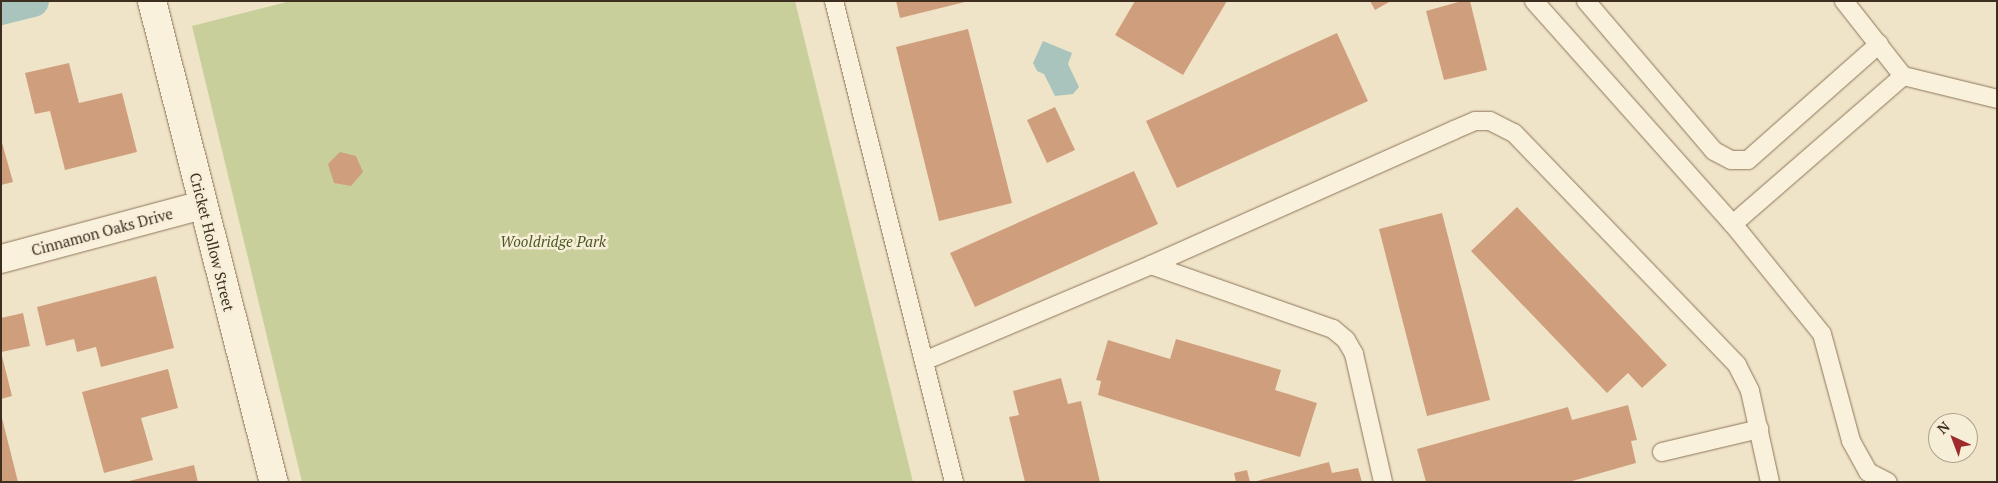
<!DOCTYPE html>
<style>
body{margin:0}
#map{position:relative;width:1998px;height:483px;overflow:hidden;background:#f0e4c8;font-family:"PT Serif",serif}
div>[style]{position:absolute}
[style*='--x']{left:calc(var(--x)*1px);top:calc(var(--y)*1px);width:calc(var(--w)*1px);rotate:calc(var(--a)*1deg)}
.green>*{inset:0;background:#c9cf9b}
.water>*{inset:0;background:#a9c4bc}
.canal>*{height:32px;margin:-16px;padding:0 16px;transform-origin:16px;border-radius:16px;background:#a9c4bc}
.building>*{inset:0;background:#cf9f7d}
.roads{filter:drop-shadow(0 0 1px #8d765c) drop-shadow(0 0 1px #8d765c)}
.service>*{height:18px;margin:-9px;padding:0 9px;transform-origin:9px;border-radius:9px;background:#faf1dc}
.minor>*{height:28px;margin:-14px;padding:0 14px;transform-origin:14px;border-radius:14px;background:#faf1dc}
span{translate:-50% -50%;white-space:nowrap;text-align:center;line-height:1.15;-webkit-text-stroke:5px #f7eed8;paint-order:stroke}
.street-label{font-size:15px;color:#3d2e20}
.park-label{font-size:15px;color:#4d5a26;font-style:italic}
.frame{position:absolute;inset:0;border:2px solid #3d2e20;pointer-events:none}
.north{position:absolute;left:1928px;top:413px;width:50px;height:50px;box-sizing:border-box;background:#f7eed8;border:1px solid #ada18e;border-radius:50%;rotate:317deg;font-size:14px;font-weight:700;line-height:20px;text-align:center;color:#3d2e20}
.north::after{content:'';display:block;margin:auto;width:18px;height:22px;background:#9e2a2b;clip-path:polygon(50% 0,100% 100%,50% 72%,0 100%)}
</style>
<div id="map">
<div class="green">
<i style="clip-path:polygon(291px 1px,795px 1px,913px 482px,302px 482px,192px 26px)"></i>
</div>
<div class="water">
<i style="clip-path:polygon(1043px 41px,1072px 53px,1068px 64px,1079px 87px,1073px 94px,1055px 96px,1044px 74px,1037px 71px,1033px 63px)"></i>
</div>
<div class="canal">
<i style="--x:1;--y:9;--w:33;--a:-14"></i>
</div>
<div class="building">
<i style="clip-path:polygon(896px 1px,965px 1px,965px 2px,900px 18px)"></i>
<i style="clip-path:polygon(1135px 1px,1227px 1px,1183px 75px,1115px 35px)"></i>
<i style="clip-path:polygon(1370px 1px,1391px 1px,1375px 10px)"></i>
<i style="clip-path:polygon(1462px 1px,1470px 1px,1487px 70px,1444px 80px,1426px 11px)"></i>
<i style="clip-path:polygon(968px 29px,1012px 203px,939px 221px,896px 47px)"></i>
<i style="clip-path:polygon(1337px 33px,1368px 101px,1177px 188px,1146px 121px)"></i>
<i style="clip-path:polygon(69px 63px,79px 103px,122px 93px,137px 152px,65px 170px,50px 111px,35px 114px,25px 73px)"></i>
<i style="clip-path:polygon(1055px 107px,1075px 150px,1047px 163px,1027px 120px)"></i>
<i style="clip-path:polygon(1px 139px,13px 182px,1px 185px)"></i>
<i style="clip-path:polygon(340px 152px,356px 156px,363px 172px,351px 186px,334px 183px,328px 164px)"></i>
<i style="clip-path:polygon(1134px 171px,1158px 224px,975px 307px,950px 253px)"></i>
<i style="clip-path:polygon(1517px 207px,1667px 365px,1642px 388px,1628px 373px,1607px 393px,1471px 251px)"></i>
<i style="clip-path:polygon(1442px 213px,1490px 400px,1427px 416px,1379px 229px)"></i>
<i style="clip-path:polygon(156px 276px,174px 348px,101px 367px,96px 347px,77px 352px,74px 339px,46px 346px,37px 307px)"></i>
<i style="clip-path:polygon(23px 313px,30px 346px,1px 352px,1px 318px)"></i>
<i style="clip-path:polygon(1176px 339px,1281px 370px,1275px 390px,1317px 403px,1300px 457px,1098px 395px,1101px 381px,1096px 380px,1108px 340px,1170px 359px)"></i>
<i style="clip-path:polygon(1px 352px,12px 396px,1px 399px)"></i>
<i style="clip-path:polygon(168px 369px,178px 408px,141px 418px,153px 460px,104px 473px,82px 392px)"></i>
<i style="clip-path:polygon(1061px 378px,1068px 404px,1081px 401px,1100px 482px,1025px 482px,1009px 417px,1019px 415px,1013px 391px)"></i>
<i style="clip-path:polygon(1628px 405px,1637px 440px,1631px 441px,1636px 463px,1569px 482px,1426px 482px,1417px 449px,1568px 407px,1572px 420px)"></i>
<i style="clip-path:polygon(1px 418px,2px 418px,18px 482px,1px 482px)"></i>
<i style="clip-path:polygon(1329px 462px,1332px 473px,1358px 468px,1362px 482px,1253px 482px)"></i>
<i style="clip-path:polygon(194px 465px,198px 482px,129px 482px,129px 481px)"></i>
<i style="clip-path:polygon(1247px 470px,1250px 482px,1236px 482px,1234px 473px)"></i>
</div>
<div class="roads">
<div class="service">
<i style="--x:834;--y:1;--w:496;--a:76"></i>
<i style="--x:1534;--y:1;--w:299;--a:48.3"></i>
<i style="--x:1733;--y:224;--w:141;--a:51"></i>
<i style="--x:1822;--y:334;--w:111;--a:74.8"></i>
<i style="--x:1851;--y:441;--w:35;--a:61"></i>
<i style="--x:1868;--y:472;--w:22;--a:27"></i>
<i style="--x:1586;--y:1;--w:197;--a:49.5"></i>
<i style="--x:1714;--y:151;--w:19;--a:28"></i>
<i style="--x:1731;--y:160;--w:17;--a:0"></i>
<i style="--x:1748;--y:160;--w:175;--a:-41.5"></i>
<i style="--x:1844;--y:1;--w:95;--a:51.8"></i>
<i style="--x:1903;--y:76;--w:97;--a:13.7"></i>
<i style="--x:1733;--y:224;--w:225;--a:-41"></i>
<i style="--x:1151;--y:265;--w:332;--a:-24"></i>
<i style="--x:1454;--y:130;--w:23;--a:-23"></i>
<i style="--x:1475;--y:121;--w:15;--a:0"></i>
<i style="--x:1490;--y:121;--w:27;--a:27"></i>
<i style="--x:1514;--y:133;--w:322;--a:46.1"></i>
<i style="--x:1737;--y:365;--w:29;--a:63"></i>
<i style="--x:1750;--y:391;--w:93;--a:77.6"></i>
<i style="--x:924;--y:361;--w:246;--a:-22.9"></i>
<i style="--x:1151;--y:265;--w:193;--a:19.4"></i>
<i style="--x:1333;--y:329;--w:17;--a:40"></i>
<i style="--x:1346;--y:340;--w:16;--a:60"></i>
<i style="--x:1354;--y:354;--w:131;--a:77.2"></i>
<i style="--x:1662;--y:452;--w:100;--a:-13.3"></i>
</div>
<div class="minor">
<i style="--x:152;--y:1;--w:496;--a:75.8"></i>
<i style="--x:1;--y:259;--w:208;--a:-15"></i>
</div>
</div>
<div class="street-label">
<span style="left:102px;top:232px;rotate:-15deg">Cinnamon Oaks Drive</span>
<span style="left:212px;top:242px;rotate:76deg">Cricket Hollow Street</span>
</div>
<div class="park-label">
<span style="left:553px;top:242px">Wooldridge Park</span>
</div>
<div class="frame"></div>
<div class="north">N</div>
</div>
